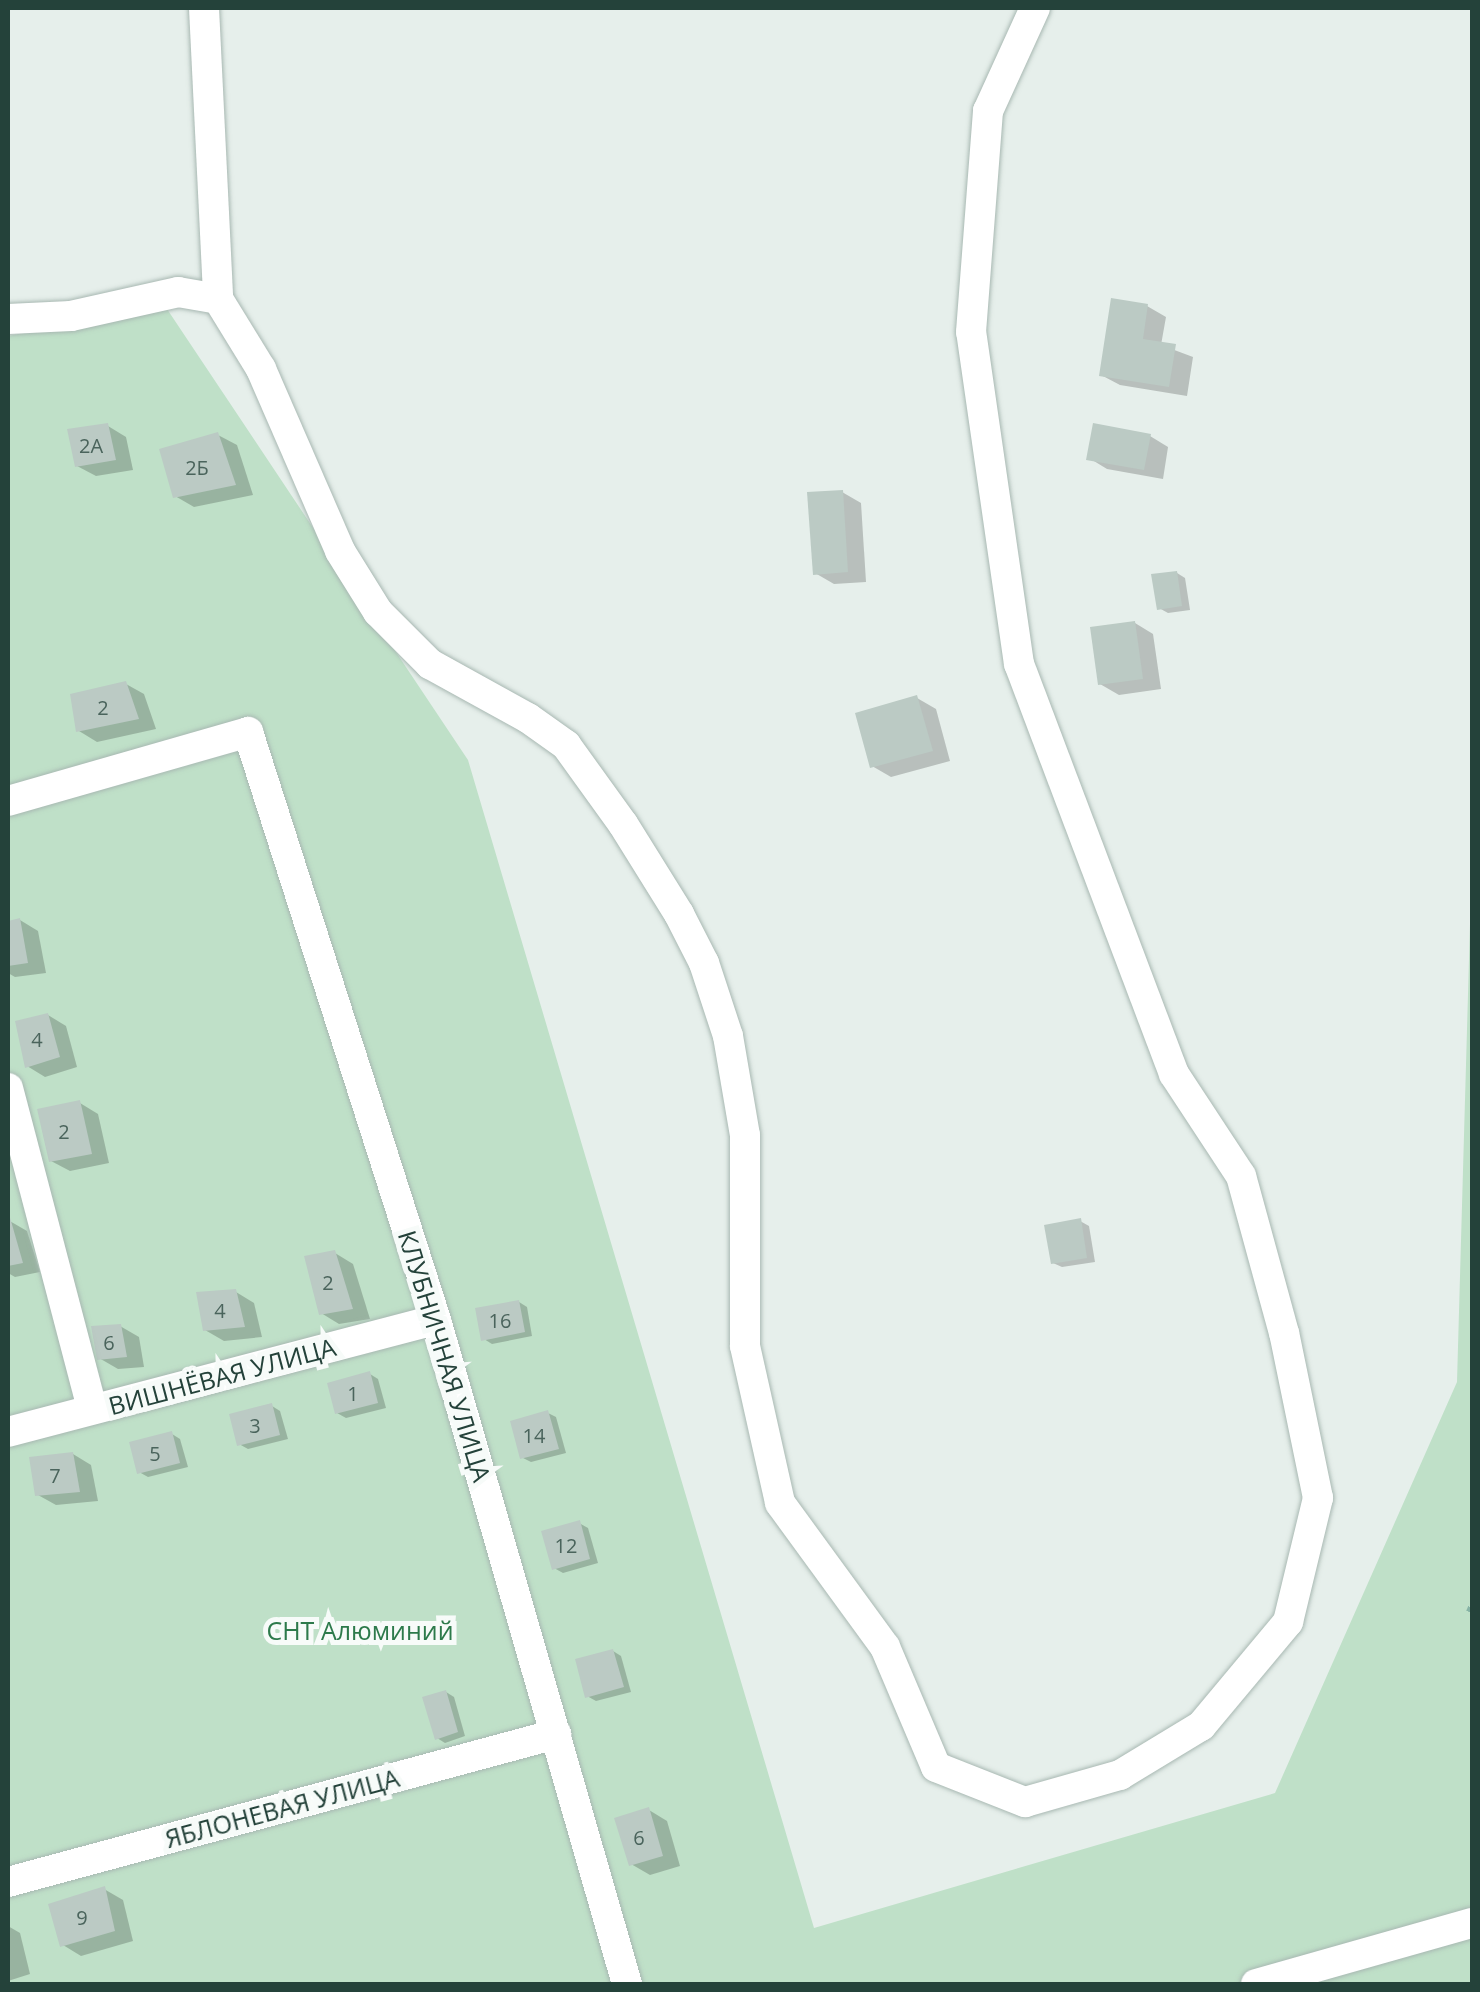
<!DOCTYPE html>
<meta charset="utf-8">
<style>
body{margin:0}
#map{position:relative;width:1480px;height:1992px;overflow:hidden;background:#e6efeb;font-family:"Open Sans",sans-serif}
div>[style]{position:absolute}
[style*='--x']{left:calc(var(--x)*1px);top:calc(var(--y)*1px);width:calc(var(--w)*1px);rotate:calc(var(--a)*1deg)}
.green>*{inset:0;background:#bfe0c8}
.shadow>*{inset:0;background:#0003}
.building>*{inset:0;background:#bbcac4}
.path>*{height:6px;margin-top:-3px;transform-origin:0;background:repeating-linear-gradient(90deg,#86b3a5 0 5px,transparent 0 13px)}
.roads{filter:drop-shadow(0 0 2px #a8b8b2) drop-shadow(0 0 2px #a8b8b2)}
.street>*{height:30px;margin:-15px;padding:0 15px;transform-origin:15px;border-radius:15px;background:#fff}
span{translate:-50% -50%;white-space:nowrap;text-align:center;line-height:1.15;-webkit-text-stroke:10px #f7fbf9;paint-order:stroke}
.number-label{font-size:20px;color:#4a645c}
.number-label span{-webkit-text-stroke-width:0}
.street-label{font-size:25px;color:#24423a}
.park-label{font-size:25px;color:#2d7a4b}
.frame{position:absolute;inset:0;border:10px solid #24423a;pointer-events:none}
</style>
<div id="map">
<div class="green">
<i style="clip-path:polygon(165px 306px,468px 760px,814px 1928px,1275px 1793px,1457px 1382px,1472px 853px,1472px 1984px,8px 1984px,8px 336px)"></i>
</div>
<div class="shadow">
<i style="clip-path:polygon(1147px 306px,1166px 317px,1161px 345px,1193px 357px,1187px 396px,1120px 385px,1101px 375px)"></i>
<i style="clip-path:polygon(108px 426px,126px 437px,133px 470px,96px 476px,77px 466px)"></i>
<i style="clip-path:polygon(218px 435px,237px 445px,253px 495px,194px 507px,175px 496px)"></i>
<i style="clip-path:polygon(1150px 436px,1168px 447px,1163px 479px,1107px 469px,1089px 458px)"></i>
<i style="clip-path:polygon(842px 492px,861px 503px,866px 582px,834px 584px,815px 573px)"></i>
<i style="clip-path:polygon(1177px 573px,1185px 578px,1190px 610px,1168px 613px,1159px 608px)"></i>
<i style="clip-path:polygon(1135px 623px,1153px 634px,1161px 689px,1119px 695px,1100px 684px)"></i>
<i style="clip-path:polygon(126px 684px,144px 694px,156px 729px,97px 742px,79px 731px)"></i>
<i style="clip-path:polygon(917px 698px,936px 709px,950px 761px,891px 777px,872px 766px)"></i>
<i style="clip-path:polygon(20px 920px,38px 931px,46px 973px,15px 977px,8px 973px,8px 923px)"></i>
<i style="clip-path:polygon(48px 1015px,66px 1026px,77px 1067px,45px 1077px,27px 1066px)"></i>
<i style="clip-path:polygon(80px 1103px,98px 1114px,109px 1163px,70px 1171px,51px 1161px)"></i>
<i style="clip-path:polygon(8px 1220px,27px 1231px,40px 1272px,15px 1277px,8px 1273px)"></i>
<i style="clip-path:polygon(1080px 1221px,1089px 1226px,1095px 1262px,1062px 1267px,1053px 1263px)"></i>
<i style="clip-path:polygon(335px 1253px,353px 1264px,370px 1319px,339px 1324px,321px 1313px)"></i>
<i style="clip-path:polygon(236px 1292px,254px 1303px,262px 1337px,224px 1341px,205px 1330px)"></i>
<i style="clip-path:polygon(519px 1302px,527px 1307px,532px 1336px,492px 1344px,484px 1339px)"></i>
<i style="clip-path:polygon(120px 1326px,139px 1337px,144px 1367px,118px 1369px,99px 1358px)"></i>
<i style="clip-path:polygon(370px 1374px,378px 1379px,386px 1408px,346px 1418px,337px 1413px)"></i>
<i style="clip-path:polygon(272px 1406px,280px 1411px,288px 1439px,248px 1449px,239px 1444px)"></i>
<i style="clip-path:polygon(548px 1413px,556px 1417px,566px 1453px,531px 1462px,523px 1458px)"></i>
<i style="clip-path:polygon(172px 1434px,180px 1439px,188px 1467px,148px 1477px,139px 1472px)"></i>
<i style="clip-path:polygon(73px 1454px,91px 1465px,98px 1501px,56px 1505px,38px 1495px)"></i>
<i style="clip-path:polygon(579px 1523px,588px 1528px,598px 1563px,563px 1573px,554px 1568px)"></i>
<i style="clip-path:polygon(613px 1651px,621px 1656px,631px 1692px,596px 1701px,587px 1696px)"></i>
<i style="clip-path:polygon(446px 1692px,454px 1697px,465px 1736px,445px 1743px,437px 1738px)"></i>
<i style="clip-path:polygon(649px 1810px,667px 1821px,680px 1866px,650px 1875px,631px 1864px)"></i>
<i style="clip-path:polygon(104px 1889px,123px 1900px,133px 1941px,81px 1956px,63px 1945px)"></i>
<i style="clip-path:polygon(8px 1926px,20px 1933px,30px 1974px,8px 1981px)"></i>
</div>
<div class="building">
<i style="clip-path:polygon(1111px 298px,1148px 304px,1143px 339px,1176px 344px,1169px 387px,1099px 376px)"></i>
<i style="clip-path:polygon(108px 423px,116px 460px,75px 467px,67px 429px)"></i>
<i style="clip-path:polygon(1093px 423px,1151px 434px,1144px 470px,1086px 460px)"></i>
<i style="clip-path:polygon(218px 432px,236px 485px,173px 498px,159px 449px)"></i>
<i style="clip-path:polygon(843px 490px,848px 572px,813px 575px,807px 492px)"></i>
<i style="clip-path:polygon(1177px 571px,1182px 606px,1157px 610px,1151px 574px)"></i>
<i style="clip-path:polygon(1135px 621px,1143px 679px,1098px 685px,1090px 627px)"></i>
<i style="clip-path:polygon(126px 681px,139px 719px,76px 732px,70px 694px)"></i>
<i style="clip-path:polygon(917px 695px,933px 751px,870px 768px,855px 713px)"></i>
<i style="clip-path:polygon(20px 918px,28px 963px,8px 966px,8px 921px)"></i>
<i style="clip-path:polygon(48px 1013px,60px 1057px,25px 1068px,15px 1021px)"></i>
<i style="clip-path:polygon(80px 1100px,92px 1154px,49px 1162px,37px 1109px)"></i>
<i style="clip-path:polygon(9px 1214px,23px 1263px,8px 1266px,8px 1215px)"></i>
<i style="clip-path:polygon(1081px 1218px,1087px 1258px,1051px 1264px,1044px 1225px)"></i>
<i style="clip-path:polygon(335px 1250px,353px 1309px,319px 1315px,304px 1256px)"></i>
<i style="clip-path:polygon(236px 1289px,245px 1327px,203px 1331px,196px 1292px)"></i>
<i style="clip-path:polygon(519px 1300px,525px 1332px,481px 1341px,475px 1308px)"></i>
<i style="clip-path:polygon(121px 1324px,127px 1357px,97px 1360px,91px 1326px)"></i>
<i style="clip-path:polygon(370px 1371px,378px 1403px,335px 1414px,327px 1383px)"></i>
<i style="clip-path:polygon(272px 1403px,280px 1435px,237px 1446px,229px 1414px)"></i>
<i style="clip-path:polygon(548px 1410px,559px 1449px,520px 1459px,510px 1421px)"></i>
<i style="clip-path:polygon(172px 1431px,180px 1463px,137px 1474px,129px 1442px)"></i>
<i style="clip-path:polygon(73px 1452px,80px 1492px,35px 1496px,29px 1457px)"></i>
<i style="clip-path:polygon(580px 1520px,590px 1559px,552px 1570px,541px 1531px)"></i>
<i style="clip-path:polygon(613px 1649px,624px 1687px,585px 1698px,575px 1659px)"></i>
<i style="clip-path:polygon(446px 1690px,458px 1732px,435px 1740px,422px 1697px)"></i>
<i style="clip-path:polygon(649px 1807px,663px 1856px,629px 1866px,614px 1818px)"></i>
<i style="clip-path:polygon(105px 1886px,115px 1931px,60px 1947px,48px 1904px)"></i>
</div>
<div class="path">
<i style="--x:1469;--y:1612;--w:8;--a:-67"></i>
</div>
<div class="roads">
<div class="street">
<i style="--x:204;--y:8;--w:291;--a:87.2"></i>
<i style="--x:218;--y:299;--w:82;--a:58.4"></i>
<i style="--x:261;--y:369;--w:198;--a:66.5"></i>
<i style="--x:340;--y:551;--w:72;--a:58.1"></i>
<i style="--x:378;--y:612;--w:74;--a:45"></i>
<i style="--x:430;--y:664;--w:112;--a:28.9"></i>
<i style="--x:528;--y:718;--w:47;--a:35.4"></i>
<i style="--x:566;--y:745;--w:97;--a:54.2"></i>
<i style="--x:623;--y:824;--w:106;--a:58.1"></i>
<i style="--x:679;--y:914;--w:55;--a:63"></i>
<i style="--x:704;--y:963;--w:77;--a:71.8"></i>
<i style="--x:728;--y:1036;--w:100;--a:80.3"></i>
<i style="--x:745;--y:1135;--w:211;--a:90"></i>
<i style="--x:745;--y:1346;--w:161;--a:77.4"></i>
<i style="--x:780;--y:1503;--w:178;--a:53.9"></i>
<i style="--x:885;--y:1647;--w:130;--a:67"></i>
<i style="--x:936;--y:1767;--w:96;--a:21.5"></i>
<i style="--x:1025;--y:1802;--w:99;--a:-15.9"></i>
<i style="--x:1120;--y:1775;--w:95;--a:-31.2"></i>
<i style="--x:1201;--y:1726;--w:136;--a:-50.1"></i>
<i style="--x:1288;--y:1622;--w:128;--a:-76.4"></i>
<i style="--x:1318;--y:1498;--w:168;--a:-101.6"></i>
<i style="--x:1284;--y:1333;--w:163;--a:-105.3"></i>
<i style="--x:1241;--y:1176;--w:122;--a:-123.3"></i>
<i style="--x:1174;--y:1074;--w:438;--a:-110.7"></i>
<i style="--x:1019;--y:664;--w:335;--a:-98.2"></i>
<i style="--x:971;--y:332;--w:222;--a:-85.6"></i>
<i style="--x:988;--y:111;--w:113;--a:-65.5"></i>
<i style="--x:8;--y:319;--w:63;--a:-2.7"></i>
<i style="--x:71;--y:316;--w:110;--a:-12.6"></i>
<i style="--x:178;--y:292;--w:41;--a:9.9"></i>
<i style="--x:8;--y:801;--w:250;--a:-16"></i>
<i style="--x:248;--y:732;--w:617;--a:72.27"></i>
<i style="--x:436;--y:1320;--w:691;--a:73.95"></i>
<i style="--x:8;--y:1088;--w:332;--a:75.3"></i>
<i style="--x:8;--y:1432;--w:442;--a:-14.7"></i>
<i style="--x:8;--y:1882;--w:568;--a:-15.11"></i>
<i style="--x:1256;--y:1984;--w:224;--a:-15.8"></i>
</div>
</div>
<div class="number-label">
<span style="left:91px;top:445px">2А</span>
<span style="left:197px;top:467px">2Б</span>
<span style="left:103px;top:707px">2</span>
<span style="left:37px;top:1039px">4</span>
<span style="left:64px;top:1131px">2</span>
<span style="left:328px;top:1282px">2</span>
<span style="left:220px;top:1310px">4</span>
<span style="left:500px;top:1320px">16</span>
<span style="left:109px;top:1342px">6</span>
<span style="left:353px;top:1393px">1</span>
<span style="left:255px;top:1425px">3</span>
<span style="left:534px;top:1435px">14</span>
<span style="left:155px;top:1453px">5</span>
<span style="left:55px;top:1475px">7</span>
<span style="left:566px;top:1545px">12</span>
<span style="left:639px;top:1837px">6</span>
<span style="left:82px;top:1917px">9</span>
</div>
<div class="street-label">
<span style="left:445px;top:1356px;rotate:73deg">КЛУБНИЧНАЯ УЛИЦА</span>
<span style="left:222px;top:1376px;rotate:-15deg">ВИШНЁВАЯ УЛИЦА</span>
<span style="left:282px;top:1808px;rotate:-15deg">ЯБЛОНЕВАЯ УЛИЦА</span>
</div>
<div class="park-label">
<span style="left:360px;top:1630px">СНТ Алюминий</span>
</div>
<div class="frame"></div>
</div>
